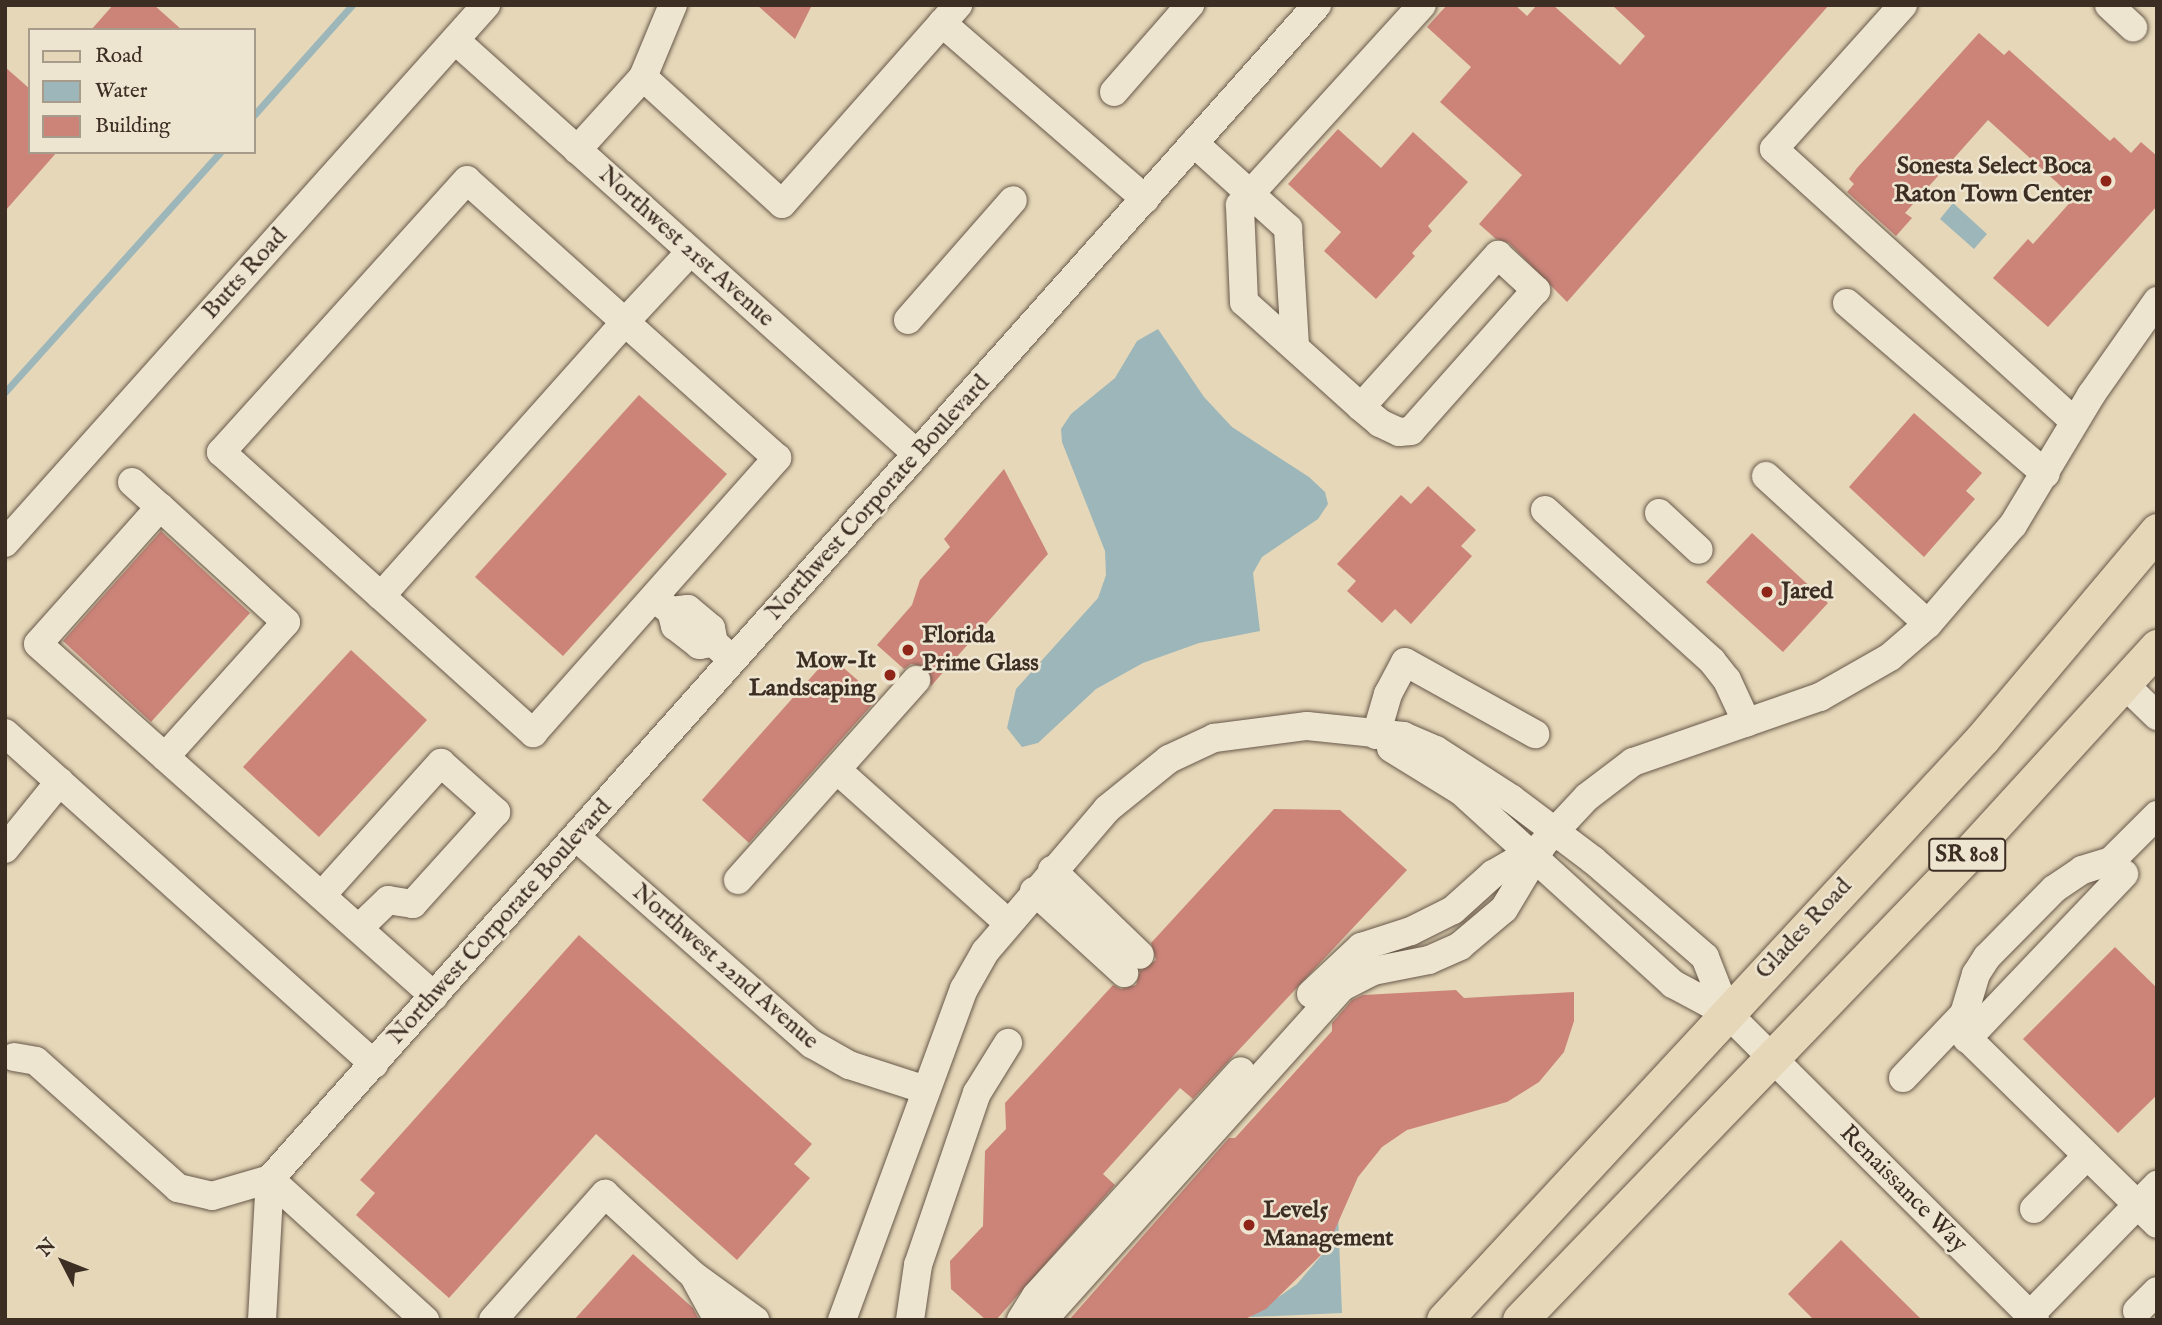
<!DOCTYPE html>
<style>
body{margin:0}
#map{position:relative;width:2162px;height:1325px;overflow:hidden;background:#e5d7b8;font-family:"IM FELL English",serif}
div>[style]{position:absolute}
[style*='--x']{left:calc(var(--x)*1px);top:calc(var(--y)*1px);width:calc(var(--w)*1px);rotate:calc(var(--a)*1deg)}
.water>*{inset:0;background:#9cb6ba}
.stream>*{height:7px;margin:-3.5px;padding:0 3.5px;transform-origin:3.5px;border-radius:3.5px;background:#9cb6ba}
.building>*{inset:0;background:#cc8479}
.roads{filter:drop-shadow(0 0 2px #675849) drop-shadow(0 0 2px #675849)}
.minor>*{height:28px;margin:-14px;padding:0 14px;transform-origin:14px;border-radius:14px;background:#eee5d1}
.major>*{height:35px;margin:-17.5px;padding:0 17.5px;transform-origin:17.5px;border-radius:17.5px;background:#e5d7b8}
.dots>*{width:19px;height:19px;translate:-50% -50%;box-sizing:border-box;border:4px solid #eee5d1;border-radius:50%}
span{translate:-50% -50%;white-space:nowrap;text-align:center;line-height:1.15;-webkit-text-stroke:5px #eee5d1;paint-order:stroke}
.shield-label span{padding:2px 5px;background:#eee5d1;border:2px solid;border-radius:5px;-webkit-text-stroke-width:0}
.shield-label{font-size:23px;color:#3d2e24;font-weight:700}
.poi-label{font-size:24px;color:#3d2e24;font-weight:700}
.right{translate:-100% -50%;text-align:right}
.left{translate:0 -50%;text-align:left}
.street-label{font-size:24px;color:#3d2e24}
.frame{position:absolute;inset:0;border:7px solid #3d2e24;pointer-events:none}
.legend{position:absolute;left:28px;top:28px;width:228px;height:126px;box-sizing:border-box;background:#eee5d1;border:2px solid #a79c8c;margin:0;padding:9px 12px;list-style:none;font-size:21px;color:#3d2e24}
.legend li{display:flex;align-items:center;gap:14px;height:35px}
.legend b{width:35px;border:2px solid #a79c8c}
.north{position:absolute;left:28px;top:1227px;width:70px;height:70px;-webkit-text-stroke:5px #eee5d1;paint-order:stroke;rotate:312deg;font-size:19px;font-weight:700;line-height:28px;text-align:center;color:#3d2e24}
.north::after{content:'';display:block;margin:auto;width:24px;height:32px;background:#3d2e24;clip-path:polygon(50% 0,100% 100%,50% 72%,0 100%)}
</style>
<div id="map">
<div class="water">
<i style="clip-path:polygon(1953px 203px,1987px 234px,1974px 249px,1940px 219px)"></i>
<i style="clip-path:polygon(1158px 329px,1204px 397px,1232px 427px,1309px 477px,1325px 492px,1328px 504px,1318px 519px,1262px 557px,1253px 573px,1260px 631px,1199px 643px,1143px 663px,1096px 689px,1038px 743px,1022px 747px,1007px 728px,1016px 689px,1098px 598px,1106px 575px,1105px 551px,1062px 442px,1061px 429px,1071px 414px,1115px 378px,1137px 341px)"></i>
<i style="clip-path:polygon(1338px 1215px,1342px 1313px,1250px 1317px,1297px 1284px,1326px 1250px)"></i>
</div>
<div class="stream">
<i style="--x:254;--y:115;--w:147;--a:-48.3"></i>
<i style="--x:5;--y:392;--w:322;--a:-48.1"></i>
</div>
<div class="building">
<i style="clip-path:polygon(113px 5px,154px 5px,182px 30px,91px 30px)"></i>
<i style="clip-path:polygon(757px 5px,812px 5px,795px 39px)"></i>
<i style="clip-path:polygon(1447px 5px,1515px 5px,1527px 16px,1537px 5px,1553px 5px,1620px 65px,1645px 36px,1612px 5px,1829px 5px,1567px 302px,1509px 243px,1496px 239px,1479px 224px,1522px 175px,1440px 102px,1471px 67px,1427px 27px)"></i>
<i style="clip-path:polygon(1979px 33px,2004px 55px,2009px 50px,2110px 141px,2114px 137px,2131px 153px,2141px 142px,2157px 156px,2157px 206px,2048px 327px,1993px 278px,2028px 239px,2033px 244px,2074px 198px,1988px 120px,1905px 213px,1912px 218px,1896px 236px,1847px 192px,1854px 184px,1849px 179px,1857px 168px)"></i>
<i style="clip-path:polygon(5px 67px,30px 89px,30px 152px,57px 152px,5px 211px)"></i>
<i style="clip-path:polygon(1338px 129px,1381px 168px,1413px 132px,1468px 182px,1428px 226px,1432px 231px,1412px 253px,1415px 256px,1376px 299px,1324px 251px,1341px 232px,1288px 184px)"></i>
<i style="clip-path:polygon(639px 395px,727px 474px,563px 656px,475px 577px)"></i>
<i style="clip-path:polygon(1914px 413px,1982px 473px,1966px 491px,1975px 499px,1924px 557px,1849px 487px)"></i>
<i style="clip-path:polygon(1004px 469px,1048px 554px,931px 686px,926px 667px,911px 664px,904px 669px,877px 645px,912px 605px,920px 580px,950px 547px,944px 539px)"></i>
<i style="clip-path:polygon(1428px 486px,1476px 530px,1461px 546px,1472px 556px,1411px 624px,1395px 609px,1382px 623px,1347px 591px,1356px 581px,1337px 564px,1401px 495px,1411px 504px)"></i>
<i style="clip-path:polygon(161px 531px,250px 613px,151px 722px,63px 641px)"></i>
<i style="clip-path:polygon(1752px 533px,1828px 603px,1783px 652px,1706px 582px)"></i>
<i style="clip-path:polygon(351px 650px,427px 720px,319px 837px,243px 767px)"></i>
<i style="clip-path:polygon(830px 656px,878px 698px,749px 843px,702px 800px)"></i>
<i style="clip-path:polygon(1274px 809px,1340px 810px,1407px 870px,1193px 1099px,1180px 1088px,1103px 1174px,1115px 1185px,996px 1320px,986px 1320px,951px 1289px,950px 1261px,983px 1226px,985px 1151px,1006px 1129px,1005px 1103px,1113px 985px,1121px 989px,1136px 985px,1140px 971px,1156px 960px,1151px 943px)"></i>
<i style="clip-path:polygon(579px 935px,812px 1144px,794px 1164px,810px 1178px,737px 1260px,596px 1134px,449px 1298px,356px 1215px,375px 1193px,360px 1180px)"></i>
<i style="clip-path:polygon(2115px 947px,2157px 988px,2157px 1095px,2118px 1133px,2023px 1039px)"></i>
<i style="clip-path:polygon(1456px 990px,1464px 998px,1574px 992px,1574px 1021px,1564px 1052px,1539px 1082px,1507px 1102px,1407px 1130px,1382px 1147px,1358px 1177px,1326px 1250px,1266px 1309px,1243px 1320px,1069px 1320px,1229px 1138px,1235px 1138px,1332px 1031px,1332px 1023px,1352px 1000px,1363px 995px)"></i>
<i style="clip-path:polygon(1841px 1240px,1922px 1320px,1814px 1320px,1788px 1294px)"></i>
<i style="clip-path:polygon(633px 1254px,693px 1308px,699px 1320px,574px 1320px)"></i>
</div>
<div class="roads">
<div class="minor">
<i style="--x:1903;--y:5;--w:193;--a:131.9"></i>
<i style="--x:1774;--y:149;--w:405;--a:42.2"></i>
<i style="--x:2109;--y:5;--w:33;--a:43"></i>
<i style="--x:942;--y:23;--w:269;--a:40.9"></i>
<i style="--x:455;--y:40;--w:620;--a:41.86"></i>
<i style="--x:643;--y:77;--w:188;--a:42.4"></i>
<i style="--x:782;--y:204;--w:266;--a:-48.5"></i>
<i style="--x:1114;--y:92;--w:116;--a:-48.9"></i>
<i style="--x:1194;--y:143;--w:127;--a:42.1"></i>
<i style="--x:1288;--y:228;--w:119;--a:86.6"></i>
<i style="--x:577;--y:150;--w:98;--a:-47.9"></i>
<i style="--x:643;--y:77;--w:78;--a:-67.4"></i>
<i style="--x:1847;--y:303;--w:262;--a:40.7"></i>
<i style="--x:908;--y:320;--w:159;--a:-48.8"></i>
<i style="--x:1361;--y:407;--w:205;--a:-48"></i>
<i style="--x:1498;--y:255;--w:52;--a:42.6"></i>
<i style="--x:1536;--y:290;--w:188;--a:131.6"></i>
<i style="--x:1411;--y:431;--w:12;--a:175"></i>
<i style="--x:1399;--y:432;--w:21;--a:-155"></i>
<i style="--x:1380;--y:423;--w:25;--a:-140"></i>
<i style="--x:1361;--y:407;--w:157;--a:-138.1"></i>
<i style="--x:1244;--y:302;--w:97;--a:-92.4"></i>
<i style="--x:1240;--y:205;--w:270;--a:-47.7"></i>
<i style="--x:1766;--y:476;--w:219;--a:42.4"></i>
<i style="--x:132;--y:482;--w:38;--a:42"></i>
<i style="--x:1545;--y:510;--w:225;--a:42.1"></i>
<i style="--x:1712;--y:661;--w:24;--a:52"></i>
<i style="--x:1727;--y:680;--w:47;--a:65.1"></i>
<i style="--x:1659;--y:513;--w:54;--a:42.8"></i>
<i style="--x:5;--y:543;--w:722;--a:-48.2"></i>
<i style="--x:381;--y:596;--w:205;--a:42"></i>
<i style="--x:533;--y:733;--w:368;--a:-48.4"></i>
<i style="--x:777;--y:458;--w:204;--a:-138.2"></i>
<i style="--x:625;--y:322;--w:212;--a:-138.1"></i>
<i style="--x:467;--y:180;--w:367;--a:132.1"></i>
<i style="--x:221;--y:452;--w:215;--a:42"></i>
<i style="--x:381;--y:596;--w:367;--a:-48.3"></i>
<i style="--x:625;--y:322;--w:96;--a:-47.1"></i>
<i style="--x:658;--y:601;--w:16;--a:38"></i>
<i style="--x:671;--y:611;--w:16;--a:75"></i>
<i style="--x:675;--y:626;--w:31;--a:38"></i>
<i style="--x:699;--y:645;--w:15;--a:-8"></i>
<i style="--x:671;--y:611;--w:17;--a:-7"></i>
<i style="--x:688;--y:609;--w:30;--a:40"></i>
<i style="--x:711;--y:628;--w:15;--a:79"></i>
<i style="--x:714;--y:643;--w:25;--a:42"></i>
<i style="--x:2124;--y:684;--w:46;--a:44.1"></i>
<i style="--x:5;--y:733;--w:496;--a:41.9"></i>
<i style="--x:1376;--y:735;--w:43;--a:-73.7"></i>
<i style="--x:1388;--y:694;--w:36;--a:-62"></i>
<i style="--x:1405;--y:662;--w:149;--a:29"></i>
<i style="--x:1391;--y:748;--w:82;--a:31.6"></i>
<i style="--x:1461;--y:791;--w:287;--a:42.3"></i>
<i style="--x:1673;--y:984;--w:61;--a:28.2"></i>
<i style="--x:1727;--y:1013;--w:435;--a:44.9"></i>
<i style="--x:165;--y:757;--w:181;--a:-48.1"></i>
<i style="--x:286;--y:622;--w:171;--a:-137.6"></i>
<i style="--x:160;--y:507;--w:183;--a:131.7"></i>
<i style="--x:38;--y:644;--w:530;--a:41.63"></i>
<i style="--x:837;--y:770;--w:229;--a:41.8"></i>
<i style="--x:576;--y:837;--w:314;--a:41.3"></i>
<i style="--x:812;--y:1044;--w:43;--a:29.6"></i>
<i style="--x:849;--y:1065;--w:81;--a:18"></i>
<i style="--x:5;--y:849;--w:87;--a:-51"></i>
<i style="--x:1052;--y:870;--w:122;--a:44"></i>
<i style="--x:738;--y:880;--w:268;--a:-48.3"></i>
<i style="--x:1034;--y:891;--w:122;--a:42.3"></i>
<i style="--x:322;--y:895;--w:178;--a:-48"></i>
<i style="--x:441;--y:763;--w:74;--a:41.7"></i>
<i style="--x:496;--y:812;--w:124;--a:132.1"></i>
<i style="--x:413;--y:904;--w:25;--a:-171"></i>
<i style="--x:388;--y:900;--w:40;--a:136"></i>
<i style="--x:1311;--y:994;--w:69;--a:-43.2"></i>
<i style="--x:1361;--y:947;--w:52;--a:-17.7"></i>
<i style="--x:1411;--y:931;--w:47;--a:-26.6"></i>
<i style="--x:1453;--y:910;--w:54;--a:-42"></i>
<i style="--x:1493;--y:874;--w:52;--a:-30"></i>
<i style="--x:1954;--y:1025;--w:284;--a:44.4"></i>
<i style="--x:1967;--y:1039;--w:228;--a:-46.4"></i>
<i style="--x:14;--y:1057;--w:22;--a:10"></i>
<i style="--x:36;--y:1061;--w:191;--a:41.8"></i>
<i style="--x:178;--y:1188;--w:35;--a:13"></i>
<i style="--x:212;--y:1196;--w:60;--a:-16.3"></i>
<i style="--x:1903;--y:1078;--w:88;--a:-46.4"></i>
<i style="--x:1964;--y:1014;--w:42;--a:-73.3"></i>
<i style="--x:1976;--y:974;--w:20;--a:-57"></i>
<i style="--x:1987;--y:957;--w:95;--a:-45.4"></i>
<i style="--x:2054;--y:889;--w:34;--a:-34"></i>
<i style="--x:2082;--y:870;--w:30;--a:-17"></i>
<i style="--x:2111;--y:861;--w:65;--a:-45"></i>
<i style="--x:270;--y:1179;--w:1573;--a:-48.27"></i>
<i style="--x:270;--y:1179;--w:210;--a:42.3"></i>
<i style="--x:2034;--y:1209;--w:75;--a:-45"></i>
<i style="--x:696;--y:1280;--w:46;--a:61.2"></i>
<i style="--x:2137;--y:1311;--w:28;--a:-45"></i>
<i style="--x:2030;--y:1315;--w:182;--a:-45.7"></i>
<i style="--x:262;--y:1320;--w:141;--a:-86.8"></i>
<i style="--x:493;--y:1320;--w:169;--a:-48.4"></i>
<i style="--x:605;--y:1194;--w:120;--a:42.6"></i>
<i style="--x:693;--y:1275;--w:77;--a:36"></i>
<i style="--x:842;--y:1320;--w:353;--a:-69.8"></i>
<i style="--x:964;--y:989;--w:43;--a:-60.4"></i>
<i style="--x:985;--y:952;--w:188;--a:-49.5"></i>
<i style="--x:1107;--y:809;--w:80;--a:-38.9"></i>
<i style="--x:1169;--y:759;--w:50;--a:-25"></i>
<i style="--x:1214;--y:738;--w:94;--a:-7.4"></i>
<i style="--x:1307;--y:726;--w:97;--a:5.9"></i>
<i style="--x:1403;--y:736;--w:36;--a:23"></i>
<i style="--x:1436;--y:750;--w:90;--a:32.8"></i>
<i style="--x:1512;--y:799;--w:101;--a:37"></i>
<i style="--x:1593;--y:860;--w:148;--a:40.9"></i>
<i style="--x:1705;--y:957;--w:60;--a:68.6"></i>
<i style="--x:910;--y:1320;--w:56;--a:-81.7"></i>
<i style="--x:918;--y:1265;--w:182;--a:-71.1"></i>
<i style="--x:977;--y:1093;--w:59;--a:-58.2"></i>
<i style="--x:1021;--y:1320;--w:28;--a:-58"></i>
<i style="--x:1036;--y:1296;--w:304;--a:-47.7"></i>
<i style="--x:1043;--y:1320;--w:448;--a:-48.1"></i>
<i style="--x:1342;--y:987;--w:35;--a:-27"></i>
<i style="--x:1373;--y:971;--w:57;--a:-11.1"></i>
<i style="--x:1429;--y:960;--w:34;--a:-24"></i>
<i style="--x:1460;--y:946;--w:57;--a:-40.1"></i>
<i style="--x:1504;--y:909;--w:76;--a:-59"></i>
<i style="--x:1543;--y:844;--w:64;--a:-46.9"></i>
<i style="--x:1587;--y:797;--w:58;--a:-37.3"></i>
<i style="--x:1633;--y:762;--w:198;--a:-19.2"></i>
<i style="--x:1820;--y:697;--w:81;--a:-29.7"></i>
<i style="--x:1890;--y:657;--w:50;--a:-41"></i>
<i style="--x:1928;--y:624;--w:130;--a:-49.4"></i>
<i style="--x:2013;--y:525;--w:152;--a:-59"></i>
<i style="--x:2091;--y:395;--w:115;--a:-54.9"></i>
</div>
<div class="major">
<i style="--x:1444;--y:1320;--w:792;--a:-47.2"></i>
<i style="--x:1982;--y:739;--w:272;--a:-49.9"></i>
<i style="--x:1520;--y:1320;--w:645;--a:-46.13"></i>
<i style="--x:1967;--y:855;--w:282;--a:-47.6"></i>
</div>
</div>
<div class="dots">
<i style="left:2106px;top:181px;background:#8f2418"></i>
<i style="left:1767px;top:592px;background:#8f2418"></i>
<i style="left:908px;top:650px;background:#8f2418"></i>
<i style="left:890px;top:675px;background:#8f2418"></i>
<i style="left:1249px;top:1225px;background:#8f2418"></i>
</div>
<div class="shield-label">
<span style="left:1967px;top:855px">SR 808</span>
</div>
<div class="poi-label">
<span class="right" style="left:2092px;top:181px">Sonesta Select Boca<br>Raton Town Center</span>
<span class="left" style="left:1781px;top:592px">Jared</span>
<span class="left" style="left:922px;top:650px">Florida<br>Prime Glass</span>
<span class="right" style="left:876px;top:675px">Mow-It<br>Landscaping</span>
<span class="left" style="left:1263px;top:1225px">Level5<br>Management</span>
</div>
<div class="street-label">
<span style="left:686px;top:247px;rotate:42deg">Northwest 21st Avenue</span>
<span style="left:245px;top:274px;rotate:-48deg">Butts Road</span>
<span style="left:878px;top:498px;rotate:-48deg">Northwest Corporate Boulevard</span>
<span style="left:500px;top:922px;rotate:-48deg">Northwest Corporate Boulevard</span>
<span style="left:1804px;top:929px;rotate:-47deg">Glades Road</span>
<span style="left:725px;top:967px;rotate:41deg">Northwest 22nd Avenue</span>
<span style="left:1903px;top:1189px;rotate:45deg">Renaissance Way</span>
</div>
<div class="frame"></div>
<ul class="legend">
<li><b style="height:9px;background:#e5d7b8"></b>Road</li>
<li><b style="height:19px;background:#9cb6ba"></b>Water</li>
<li><b style="height:19px;background:#cc8479"></b>Building</li>
</ul>
<div class="north">N</div>
</div>
